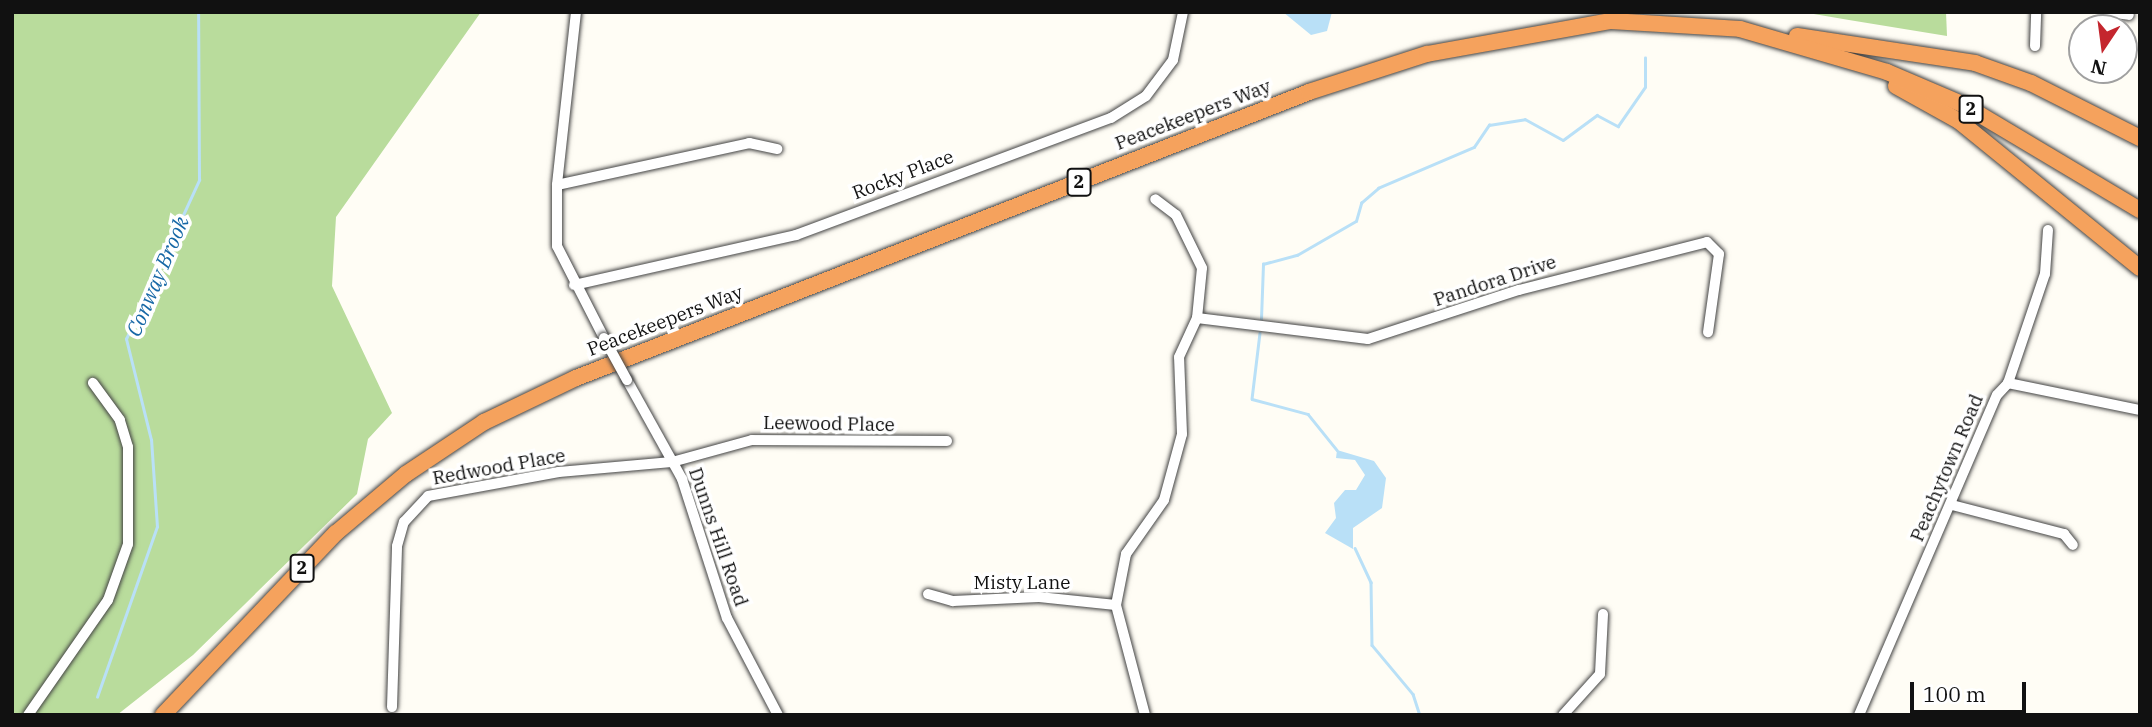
<!DOCTYPE html>
<style>
body{margin:0}
#map{position:relative;width:2152px;height:727px;overflow:hidden;background:#fffdf5;font-family:"IBM Plex Serif",serif}
div>[style]{position:absolute}
[style*='--x']{left:calc(var(--x)*1px);top:calc(var(--y)*1px);width:calc(var(--w)*1px);rotate:calc(var(--a)*1deg)}
.forest>*{inset:0;background:#b9dc9c}
.water>*{inset:0;background:#b9e0f7}
.stream>*{height:2.5px;margin:-1.25px;padding:0 1.25px;transform-origin:1.25px;border-radius:1.25px;background:#b9e0f7}
.roads{filter:drop-shadow(0 0 2px #444) drop-shadow(0 0 2px #444)}
.minor>*{height:10px;margin:-5px;padding:0 5px;transform-origin:5px;border-radius:5px;background:#fff}
.highway>*{height:16px;margin:-8px;padding:0 8px;transform-origin:8px;border-radius:8px;background:#f5a25d}
.bridges{filter:drop-shadow(0 0 2px #444) drop-shadow(0 0 2px #444)}
.minor-bridge>*{height:10px;margin:-5px;padding:0 5px;transform-origin:5px;border-radius:5px;background:#fff}
span{translate:-50% -50%;white-space:nowrap;text-align:center;line-height:1.15;-webkit-text-stroke:7px #fff;paint-order:stroke}
.shield-label span{padding:2px 5px;background:#fff;border:2px solid;border-radius:5px;-webkit-text-stroke-width:0}
.shield-label{font-size:18px;color:#111;font-weight:700}
.street-label{font-size:19px;color:#111}
.water-label{font-size:21px;color:#1768a6;font-style:italic}
.frame{position:absolute;inset:0;border:14px solid #111;pointer-events:none}
.north{position:absolute;left:2068px;top:14px;width:70px;height:70px;box-sizing:border-box;background:#fff;border:2px solid #a0a0a0;border-radius:50%;rotate:193deg;font-size:19px;font-weight:700;line-height:28px;text-align:center;color:#111}
.north::after{content:'';display:block;margin:auto;width:24px;height:32px;background:#c4262e;clip-path:polygon(50% 0,100% 100%,50% 72%,0 100%)}
.scale{position:absolute;left:1910px;top:682px;width:116px;height:32px;box-sizing:border-box;border:4px solid #111;border-top:0;padding-left:9px;font-size:21px;line-height:24px;white-space:nowrap;color:#111;-webkit-text-stroke:5px #fff;paint-order:stroke}
</style>
<div id="map">
<div class="forest">
<i style="clip-path:polygon(12px 12px,481px 12px,336px 217px,332px 286px,392px 413px,368px 439px,357px 494px,193px 655px,117px 715px,12px 715px)"></i>
<i style="clip-path:polygon(1802px 12px,1946px 12px,1947px 36px,1849px 20px)"></i>
</div>
<div class="water">
<i style="clip-path:polygon(1283px 12px,1332px 12px,1327px 31px,1311px 35px)"></i>
<i style="clip-path:polygon(1337px 450px,1374px 461px,1386px 478px,1382px 508px,1353px 528px,1353px 549px,1325px 533px,1336px 518px,1334px 503px,1345px 490px,1356px 490px,1365px 475px,1355px 460px,1336px 458px)"></i>
</div>
<div class="stream">
<i style="--x:1261;--y:319;--w:55;--a:-87.9"></i>
<i style="--x:1263;--y:264;--w:35;--a:-15"></i>
<i style="--x:1297;--y:255;--w:68;--a:-30"></i>
<i style="--x:1356;--y:221;--w:19;--a:-74"></i>
<i style="--x:1361;--y:203;--w:23;--a:-41"></i>
<i style="--x:1378;--y:188;--w:104;--a:-23.1"></i>
<i style="--x:1474;--y:147;--w:27;--a:-56"></i>
<i style="--x:1489;--y:125;--w:36;--a:-9"></i>
<i style="--x:1525;--y:119;--w:43;--a:28.9"></i>
<i style="--x:1563;--y:140;--w:42;--a:-36.3"></i>
<i style="--x:1597;--y:115;--w:24;--a:28"></i>
<i style="--x:1618;--y:126;--w:47;--a:-55.3"></i>
<i style="--x:1645;--y:87;--w:29;--a:-90"></i>
<i style="--x:1260;--y:333;--w:66;--a:96.9"></i>
<i style="--x:1252;--y:399;--w:58;--a:15"></i>
<i style="--x:1308;--y:414;--w:46;--a:51.1"></i>
<i style="--x:1355;--y:548;--w:38;--a:65"></i>
<i style="--x:1371;--y:582;--w:63;--a:89.1"></i>
<i style="--x:1372;--y:645;--w:64;--a:50.1"></i>
<i style="--x:1413;--y:694;--w:22;--a:72"></i>
<i style="--x:97;--y:697;--w:180;--a:-70.6"></i>
<i style="--x:157;--y:527;--w:87;--a:-93.9"></i>
<i style="--x:151;--y:440;--w:104;--a:-103.9"></i>
<i style="--x:126;--y:339;--w:175;--a:-65.3"></i>
<i style="--x:199;--y:180;--w:168;--a:-90.3"></i>
</div>
<div class="roads">
<div class="minor">
<i style="--x:576;--y:12;--w:174;--a:96.3"></i>
<i style="--x:557;--y:185;--w:61;--a:90"></i>
<i style="--x:557;--y:246;--w:103;--a:62.9"></i>
<i style="--x:2108;--y:12;--w:21;--a:8"></i>
<i style="--x:2035;--y:46;--w:34;--a:-88"></i>
<i style="--x:557;--y:185;--w:197;--a:-12.3"></i>
<i style="--x:749;--y:143;--w:29;--a:12"></i>
<i style="--x:574;--y:285;--w:228;--a:-12.7"></i>
<i style="--x:796;--y:235;--w:336;--a:-20.4"></i>
<i style="--x:1111;--y:118;--w:41;--a:-32.2"></i>
<i style="--x:1146;--y:96;--w:45;--a:-53.1"></i>
<i style="--x:1173;--y:60;--w:49;--a:-78.2"></i>
<i style="--x:1197;--y:318;--w:172;--a:7"></i>
<i style="--x:1368;--y:339;--w:159;--a:-18"></i>
<i style="--x:1519;--y:290;--w:194;--a:-14.3"></i>
<i style="--x:1707;--y:242;--w:17;--a:45"></i>
<i style="--x:1719;--y:254;--w:79;--a:98"></i>
<i style="--x:627;--y:380;--w:113;--a:60.9"></i>
<i style="--x:682;--y:479;--w:146;--a:72.1"></i>
<i style="--x:727;--y:618;--w:110;--a:62.3"></i>
<i style="--x:2008;--y:383;--w:135;--a:11.6"></i>
<i style="--x:1952;--y:505;--w:116;--a:14.5"></i>
<i style="--x:2064;--y:534;--w:14;--a:51"></i>
<i style="--x:928;--y:594;--w:26;--a:16"></i>
<i style="--x:953;--y:601;--w:86;--a:-2.7"></i>
<i style="--x:1039;--y:597;--w:77;--a:5.9"></i>
<i style="--x:392;--y:707;--w:161;--a:-88.2"></i>
<i style="--x:397;--y:546;--w:25;--a:-74"></i>
<i style="--x:404;--y:522;--w:35;--a:-47"></i>
<i style="--x:428;--y:496;--w:133;--a:-10.4"></i>
<i style="--x:559;--y:472;--w:113;--a:-5.1"></i>
<i style="--x:672;--y:462;--w:83;--a:-15.4"></i>
<i style="--x:752;--y:440;--w:195;--a:0.3"></i>
<i style="--x:28;--y:715;--w:140;--a:-55.2"></i>
<i style="--x:108;--y:600;--w:59;--a:-70.3"></i>
<i style="--x:128;--y:544;--w:97;--a:-90"></i>
<i style="--x:128;--y:447;--w:28;--a:-107"></i>
<i style="--x:120;--y:420;--w:46;--a:-126.1"></i>
<i style="--x:1145;--y:715;--w:114;--a:-104.8"></i>
<i style="--x:1116;--y:605;--w:52;--a:-78.9"></i>
<i style="--x:1126;--y:554;--w:66;--a:-54.9"></i>
<i style="--x:1164;--y:500;--w:68;--a:-74.7"></i>
<i style="--x:1182;--y:434;--w:77;--a:-92.2"></i>
<i style="--x:1179;--y:357;--w:43;--a:-65.2"></i>
<i style="--x:1197;--y:318;--w:50;--a:-84.3"></i>
<i style="--x:1202;--y:268;--w:59;--a:-116.1"></i>
<i style="--x:1176;--y:215;--w:26;--a:-143"></i>
<i style="--x:1563;--y:715;--w:55;--a:-47.9"></i>
<i style="--x:1600;--y:674;--w:60;--a:-87.1"></i>
<i style="--x:1859;--y:715;--w:348;--a:-66.7"></i>
<i style="--x:1997;--y:395;--w:16;--a:-47"></i>
<i style="--x:2008;--y:383;--w:115;--a:-71.3"></i>
<i style="--x:2045;--y:274;--w:44;--a:-86.1"></i>
</div>
<div class="highway">
<i style="--x:1797;--y:36;--w:180;--a:8.6"></i>
<i style="--x:1975;--y:63;--w:59;--a:19.7"></i>
<i style="--x:2031;--y:83;--w:122;--a:26.8"></i>
<i style="--x:1896;--y:86;--w:72;--a:29.1"></i>
<i style="--x:1959;--y:121;--w:233;--a:39.1"></i>
<i style="--x:163;--y:715;--w:251;--a:-46.5"></i>
<i style="--x:336;--y:533;--w:92;--a:-40.1"></i>
<i style="--x:406;--y:474;--w:94;--a:-33.7"></i>
<i style="--x:484;--y:422;--w:102;--a:-25.6"></i>
<i style="--x:576;--y:378;--w:787;--a:-21.31"></i>
<i style="--x:1309;--y:92;--w:124;--a:-17.9"></i>
<i style="--x:1427;--y:54;--w:187;--a:-10.2"></i>
<i style="--x:1611;--y:21;--w:129;--a:3.5"></i>
<i style="--x:1740;--y:29;--w:153;--a:16.3"></i>
<i style="--x:1887;--y:72;--w:82;--a:23.1"></i>
<i style="--x:1962;--y:104;--w:207;--a:30.8"></i>
</div>
</div>
<div class="bridges">
<div class="minor-bridge">
<i style="--x:604;--y:338;--w:48;--a:61.3"></i>
</div>
</div>
<div class="shield-label">
<span style="left:1971px;top:109px">2</span>
<span style="left:1079px;top:182px">2</span>
<span style="left:302px;top:568px">2</span>
</div>
<div class="street-label">
<span style="left:1193px;top:115px;rotate:-21deg">Peacekeepers Way</span>
<span style="left:903px;top:175px;rotate:-21deg">Rocky Place</span>
<span style="left:1495px;top:281px;rotate:-18deg">Pandora Drive</span>
<span style="left:665px;top:321px;rotate:-21deg">Peacekeepers Way</span>
<span style="left:829px;top:424px;rotate:1deg">Leewood Place</span>
<span style="left:499px;top:467px;rotate:-10deg">Redwood Place</span>
<span style="left:1947px;top:468px;rotate:-67deg">Peachytown Road</span>
<span style="left:718px;top:537px;rotate:71deg">Dunns Hill Road</span>
<span style="left:1022px;top:583px">Misty Lane</span>
</div>
<div class="water-label">
<span style="left:157px;top:276px;rotate:-67deg">Conway Brook</span>
</div>
<div class="frame"></div>
<div class="north">N</div>
<div class="scale">100 m</div>
</div>
